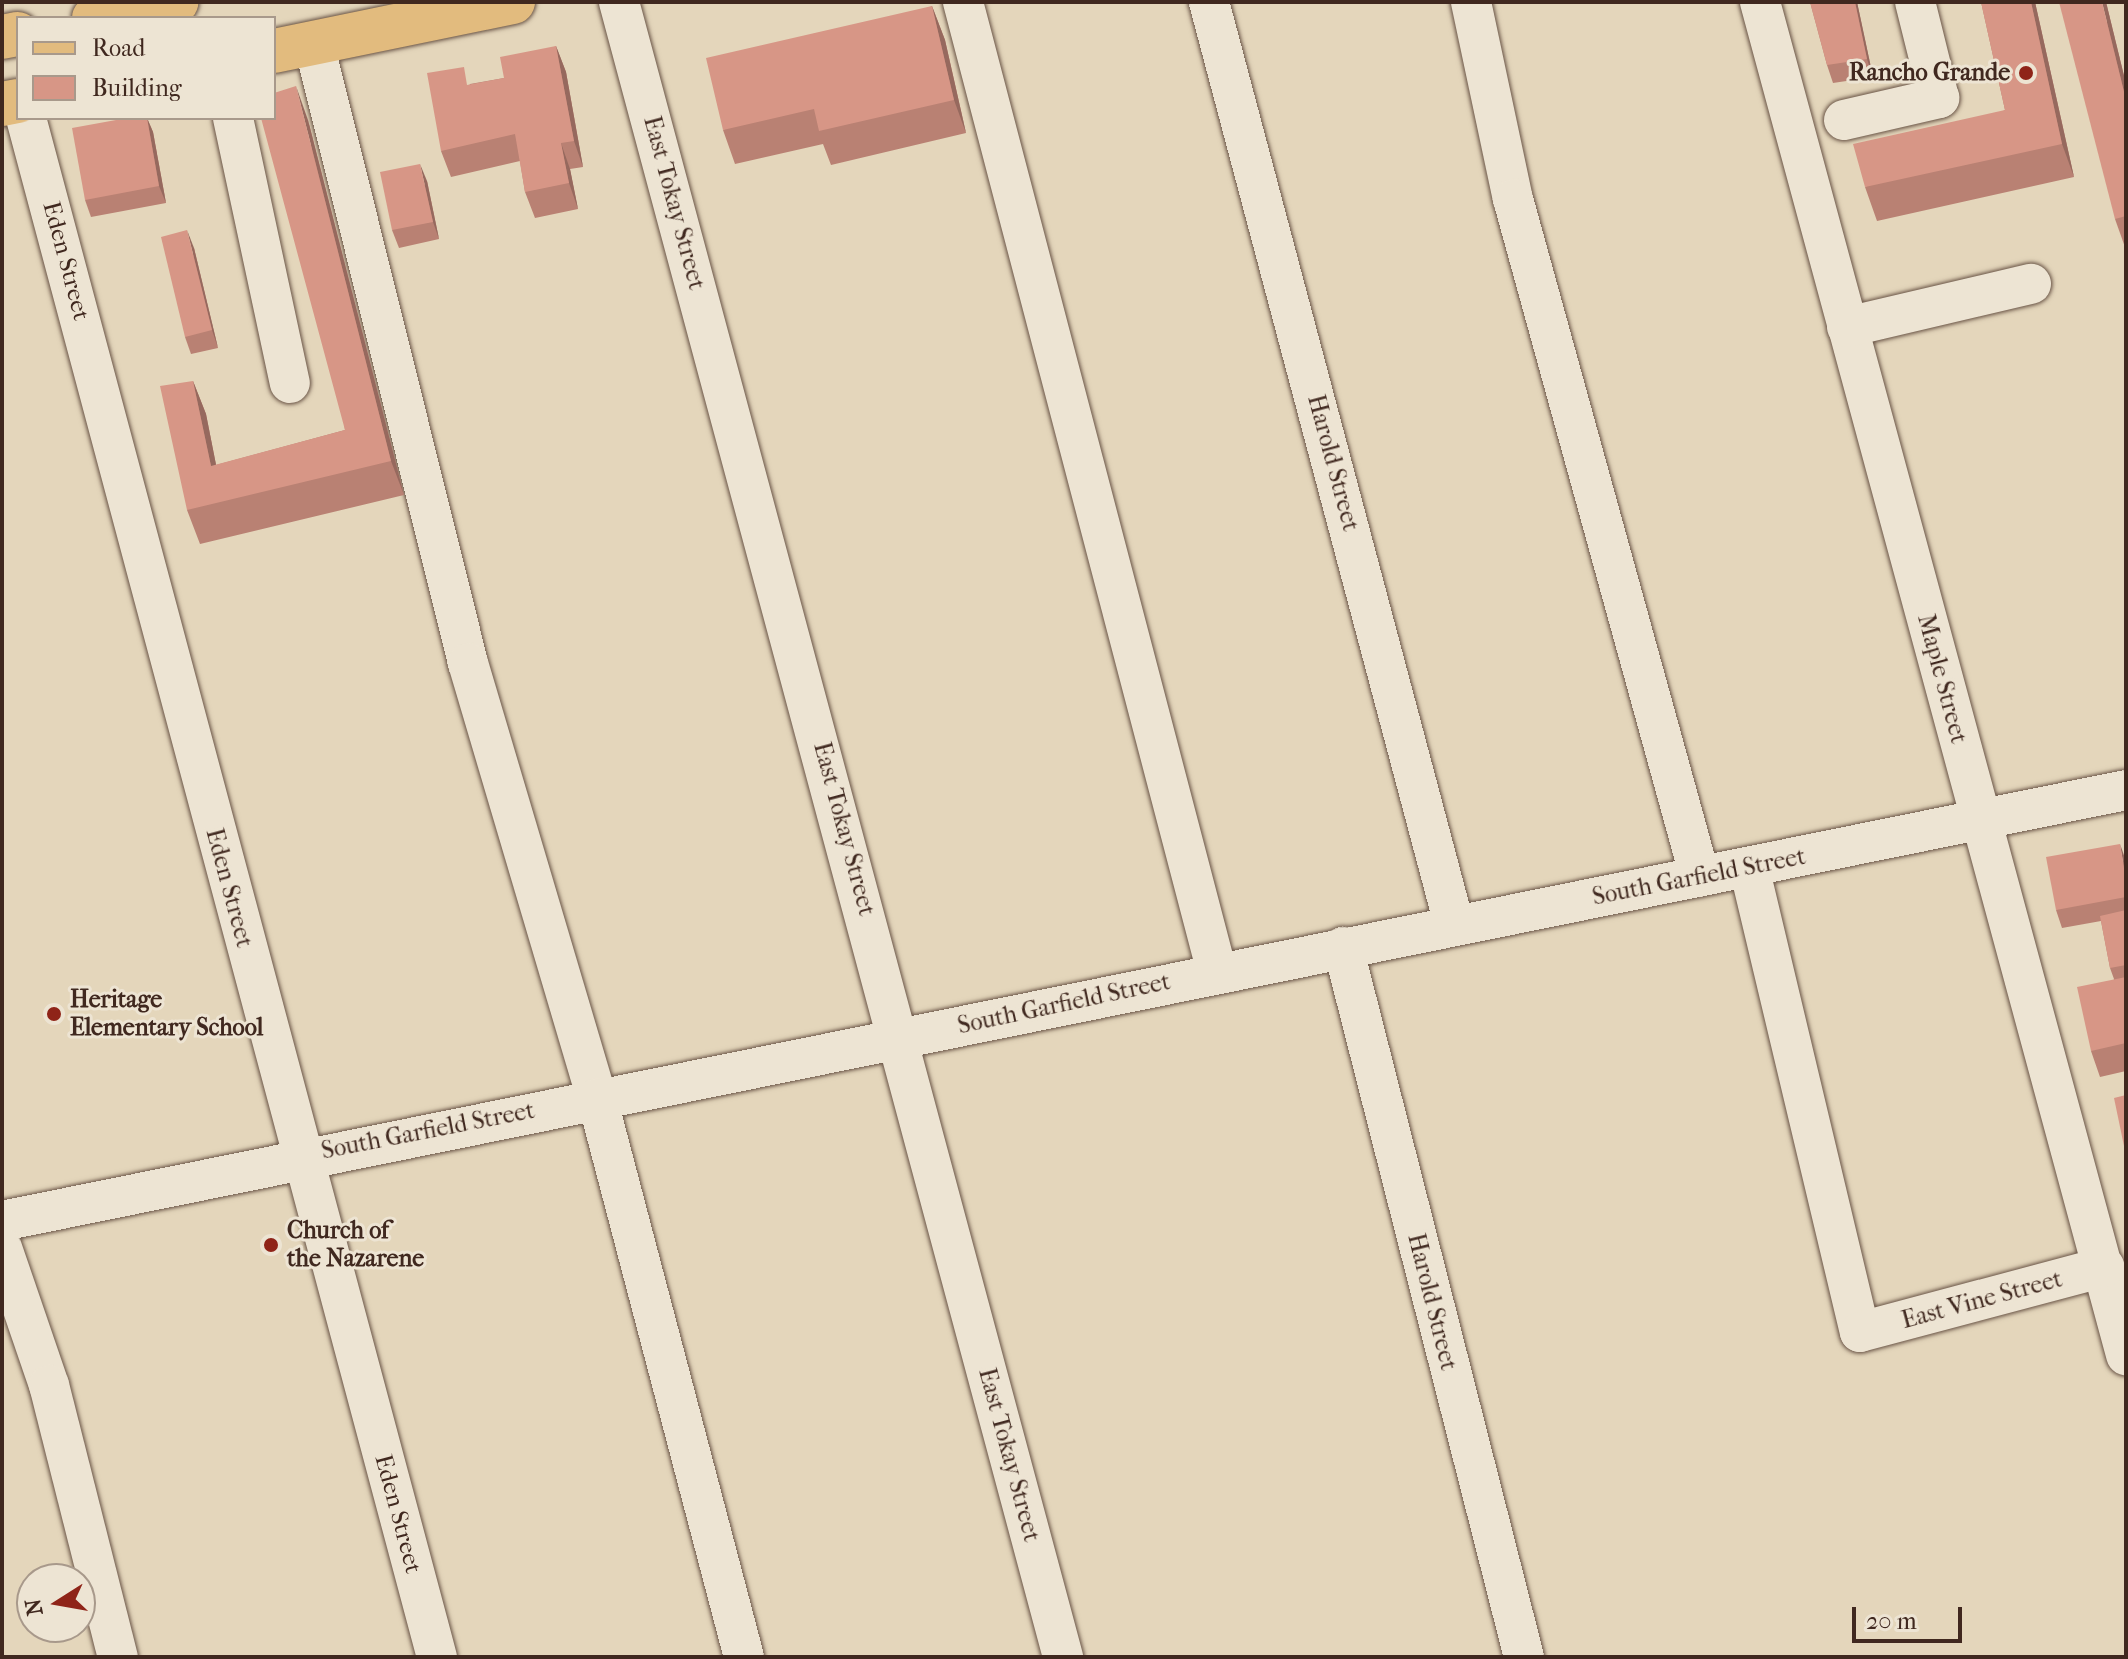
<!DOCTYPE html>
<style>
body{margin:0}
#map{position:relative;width:2128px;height:1659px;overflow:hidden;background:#e4d6bb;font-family:"IM FELL French Canon",serif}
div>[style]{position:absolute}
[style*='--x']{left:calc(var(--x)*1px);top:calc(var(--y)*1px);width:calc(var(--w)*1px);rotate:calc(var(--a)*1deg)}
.roads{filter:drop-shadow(0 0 2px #695446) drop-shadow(0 0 2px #695446)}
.minor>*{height:40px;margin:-20px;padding:0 20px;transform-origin:20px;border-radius:20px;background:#ede4d3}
.major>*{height:44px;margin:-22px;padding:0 22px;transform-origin:22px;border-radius:22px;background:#e2bb7e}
.wall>*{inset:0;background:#b98173}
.shaded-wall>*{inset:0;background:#96695e}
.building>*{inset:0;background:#d79686}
.dots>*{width:22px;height:22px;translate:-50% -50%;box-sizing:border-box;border:4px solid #ede4d3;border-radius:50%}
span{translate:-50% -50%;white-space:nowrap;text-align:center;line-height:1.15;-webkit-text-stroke:6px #ede4d3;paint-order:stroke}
.poi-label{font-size:24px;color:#40281f;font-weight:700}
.right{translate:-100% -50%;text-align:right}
.left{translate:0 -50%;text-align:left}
.street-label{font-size:24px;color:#40281f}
.frame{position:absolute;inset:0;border:4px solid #40281f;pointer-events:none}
.legend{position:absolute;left:16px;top:16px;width:260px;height:104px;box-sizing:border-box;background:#ede4d3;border:2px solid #a8998b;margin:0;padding:10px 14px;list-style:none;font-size:24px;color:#40281f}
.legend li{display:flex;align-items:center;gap:16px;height:40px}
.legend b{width:40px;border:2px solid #a8998b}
.north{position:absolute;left:16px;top:1563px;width:80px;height:80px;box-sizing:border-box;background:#ede4d3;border:2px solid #a8998b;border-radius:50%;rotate:259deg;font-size:22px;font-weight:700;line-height:32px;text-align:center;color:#40281f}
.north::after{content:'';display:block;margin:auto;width:28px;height:36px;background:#8f2418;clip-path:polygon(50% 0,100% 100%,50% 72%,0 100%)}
.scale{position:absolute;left:1852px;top:1607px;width:110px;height:36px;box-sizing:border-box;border:4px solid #40281f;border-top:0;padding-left:10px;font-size:24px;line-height:28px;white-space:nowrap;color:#40281f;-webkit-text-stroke:6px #ede4d3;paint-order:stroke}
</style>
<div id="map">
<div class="roads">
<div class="minor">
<i style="--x:619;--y:2;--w:1714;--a:74.98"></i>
<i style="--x:963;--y:2;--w:1003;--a:75.33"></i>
<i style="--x:1209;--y:2;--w:954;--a:75.12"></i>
<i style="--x:1471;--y:2;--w:201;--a:78"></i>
<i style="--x:1513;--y:199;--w:703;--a:74.58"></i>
<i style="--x:1760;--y:2;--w:1402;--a:74.86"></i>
<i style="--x:314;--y:44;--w:638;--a:76.03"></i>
<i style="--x:468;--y:663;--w:454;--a:73.5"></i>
<i style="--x:597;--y:1098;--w:578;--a:75.27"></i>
<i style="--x:26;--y:118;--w:1593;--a:75.05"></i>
<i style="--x:233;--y:118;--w:271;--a:77.9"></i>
<i style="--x:1844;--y:120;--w:98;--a:-13"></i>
<i style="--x:1939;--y:98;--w:99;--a:-104"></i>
<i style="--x:1847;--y:327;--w:189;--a:-13.2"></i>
<i style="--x:1749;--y:867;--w:478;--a:76.6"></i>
<i style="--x:1860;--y:1332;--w:253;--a:-14.9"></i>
<i style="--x:1343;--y:947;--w:733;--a:75.7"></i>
<i style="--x:2;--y:1221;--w:2167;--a:-11.47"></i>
<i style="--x:2;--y:1248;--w:145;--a:71.1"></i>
<i style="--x:49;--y:1385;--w:281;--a:75.8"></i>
</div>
<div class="major">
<i style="--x:94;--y:18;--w:84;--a:-11"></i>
<i style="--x:2;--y:37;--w:16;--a:-11"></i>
<i style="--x:274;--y:51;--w:244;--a:-11.6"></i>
<i style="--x:2;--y:104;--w:16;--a:-11"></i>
</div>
</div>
<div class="wall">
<i style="clip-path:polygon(1810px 2px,1857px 2px,1873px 77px,1833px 83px,1827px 65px)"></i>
<i style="clip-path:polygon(1981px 2px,2035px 2px,2074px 177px,1877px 221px,1865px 187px,2005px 110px)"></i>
<i style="clip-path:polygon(2106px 2px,2126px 84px,2126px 250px,2115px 219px)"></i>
<i style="clip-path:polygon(932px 6px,945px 40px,966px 133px,831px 165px,823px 144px,735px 164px,723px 130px)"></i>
<i style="clip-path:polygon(556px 46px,566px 72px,583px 167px,570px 169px,578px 209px,535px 218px,525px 192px,520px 161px,451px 177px,441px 151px,470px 84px,504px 78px)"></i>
<i style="clip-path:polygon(127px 118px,147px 118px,153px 132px,166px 203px,91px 217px,85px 200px)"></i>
<i style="clip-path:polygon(308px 120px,404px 495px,200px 544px,187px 510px,193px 381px,206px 414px,216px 465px,345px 430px)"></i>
<i style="clip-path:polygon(427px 181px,439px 239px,399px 248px,392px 230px)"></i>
<i style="clip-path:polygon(194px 248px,218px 348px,191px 354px,185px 337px)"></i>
<i style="clip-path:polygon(2126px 861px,2126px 1071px,2100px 1077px,2091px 1051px,2114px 979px,2110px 968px,2101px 921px,2062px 928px,2056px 910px)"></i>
</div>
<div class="shaded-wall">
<i style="clip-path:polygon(1855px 2px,1857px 2px,1873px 77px,1867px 59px)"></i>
<i style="clip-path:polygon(2031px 2px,2035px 2px,2074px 177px,2062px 144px)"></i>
<i style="clip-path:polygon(2102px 2px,2106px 2px,2126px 84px,2126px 100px)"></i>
<i style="clip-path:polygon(932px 6px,945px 40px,966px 133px,954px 100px)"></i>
<i style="clip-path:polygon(556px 46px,566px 72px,583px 167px,574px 141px)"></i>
<i style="clip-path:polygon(296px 86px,308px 120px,404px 495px,391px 461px)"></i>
<i style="clip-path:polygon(147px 118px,153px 132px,166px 203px,159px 186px)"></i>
<i style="clip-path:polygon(561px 143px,570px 169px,578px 209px,569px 183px)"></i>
<i style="clip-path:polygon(420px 164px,427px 181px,439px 239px,433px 222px)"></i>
<i style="clip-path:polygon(187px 230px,194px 248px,218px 348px,212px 330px)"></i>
<i style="clip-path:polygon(193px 381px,206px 414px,223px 500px,211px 466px)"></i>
<i style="clip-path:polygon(2120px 844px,2126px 861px,2126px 880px)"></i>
</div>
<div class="building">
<i style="clip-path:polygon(1810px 2px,1855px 2px,1867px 59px,1827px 65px)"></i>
<i style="clip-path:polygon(1981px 2px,2031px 2px,2062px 144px,1865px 187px,1853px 144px,2005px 110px)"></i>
<i style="clip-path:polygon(2059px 2px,2102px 2px,2126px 100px,2126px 216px,2115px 219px)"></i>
<i style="clip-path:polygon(932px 6px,954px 100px,819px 131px,814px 109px,723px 130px,706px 58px)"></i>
<i style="clip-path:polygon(556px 46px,574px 141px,561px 143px,569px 183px,525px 192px,515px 134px,441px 151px,427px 73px,464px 67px,467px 85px,504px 78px,500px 57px)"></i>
<i style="clip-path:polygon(296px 86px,391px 461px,187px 510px,160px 386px,193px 381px,211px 466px,345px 430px,261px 118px,274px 118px,274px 93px)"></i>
<i style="clip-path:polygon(127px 118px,147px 118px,159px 186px,85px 200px,72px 128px)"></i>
<i style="clip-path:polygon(420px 164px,433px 222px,392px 230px,380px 172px)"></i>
<i style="clip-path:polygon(187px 230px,212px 330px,185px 337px,161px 237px)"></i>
<i style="clip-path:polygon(2120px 844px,2126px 880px,2126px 897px,2056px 910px,2046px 857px)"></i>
<i style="clip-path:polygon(2126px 910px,2126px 965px,2110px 968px,2100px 916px)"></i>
<i style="clip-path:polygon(2126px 977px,2126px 1043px,2091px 1051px,2077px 987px)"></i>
<i style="clip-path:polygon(2126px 1095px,2126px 1145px,2124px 1146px,2114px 1098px)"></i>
</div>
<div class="dots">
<i style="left:2026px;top:73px;background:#8f2418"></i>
<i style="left:54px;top:1014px;background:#8f2418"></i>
<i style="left:271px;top:1245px;background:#8f2418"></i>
</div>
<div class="poi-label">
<span class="right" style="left:2010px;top:73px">Rancho Grande</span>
<span class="left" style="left:70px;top:1014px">Heritage<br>Elementary School</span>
<span class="left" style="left:287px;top:1245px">Church of<br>the Nazarene</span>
</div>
<div class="street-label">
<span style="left:674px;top:203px;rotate:75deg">East Tokay Street</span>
<span style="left:66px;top:261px;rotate:75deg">Eden Street</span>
<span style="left:1333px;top:463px;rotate:75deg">Harold Street</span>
<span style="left:1942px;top:679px;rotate:75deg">Maple Street</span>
<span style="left:844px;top:829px;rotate:75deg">East Tokay Street</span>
<span style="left:1699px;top:877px;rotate:-11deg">South Garfield Street</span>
<span style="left:229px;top:888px;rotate:75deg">Eden Street</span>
<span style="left:1064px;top:1004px;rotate:-12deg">South Garfield Street</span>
<span style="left:428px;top:1131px;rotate:-11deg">South Garfield Street</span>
<span style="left:1982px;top:1300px;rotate:-15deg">East Vine Street</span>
<span style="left:1432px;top:1302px;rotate:76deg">Harold Street</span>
<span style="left:1009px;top:1455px;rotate:75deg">East Tokay Street</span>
<span style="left:398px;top:1514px;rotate:75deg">Eden Street</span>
</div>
<div class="frame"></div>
<ul class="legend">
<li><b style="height:10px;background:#e2bb7e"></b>Road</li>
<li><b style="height:22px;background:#d79686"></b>Building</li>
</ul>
<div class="north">N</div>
<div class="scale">20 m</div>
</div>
